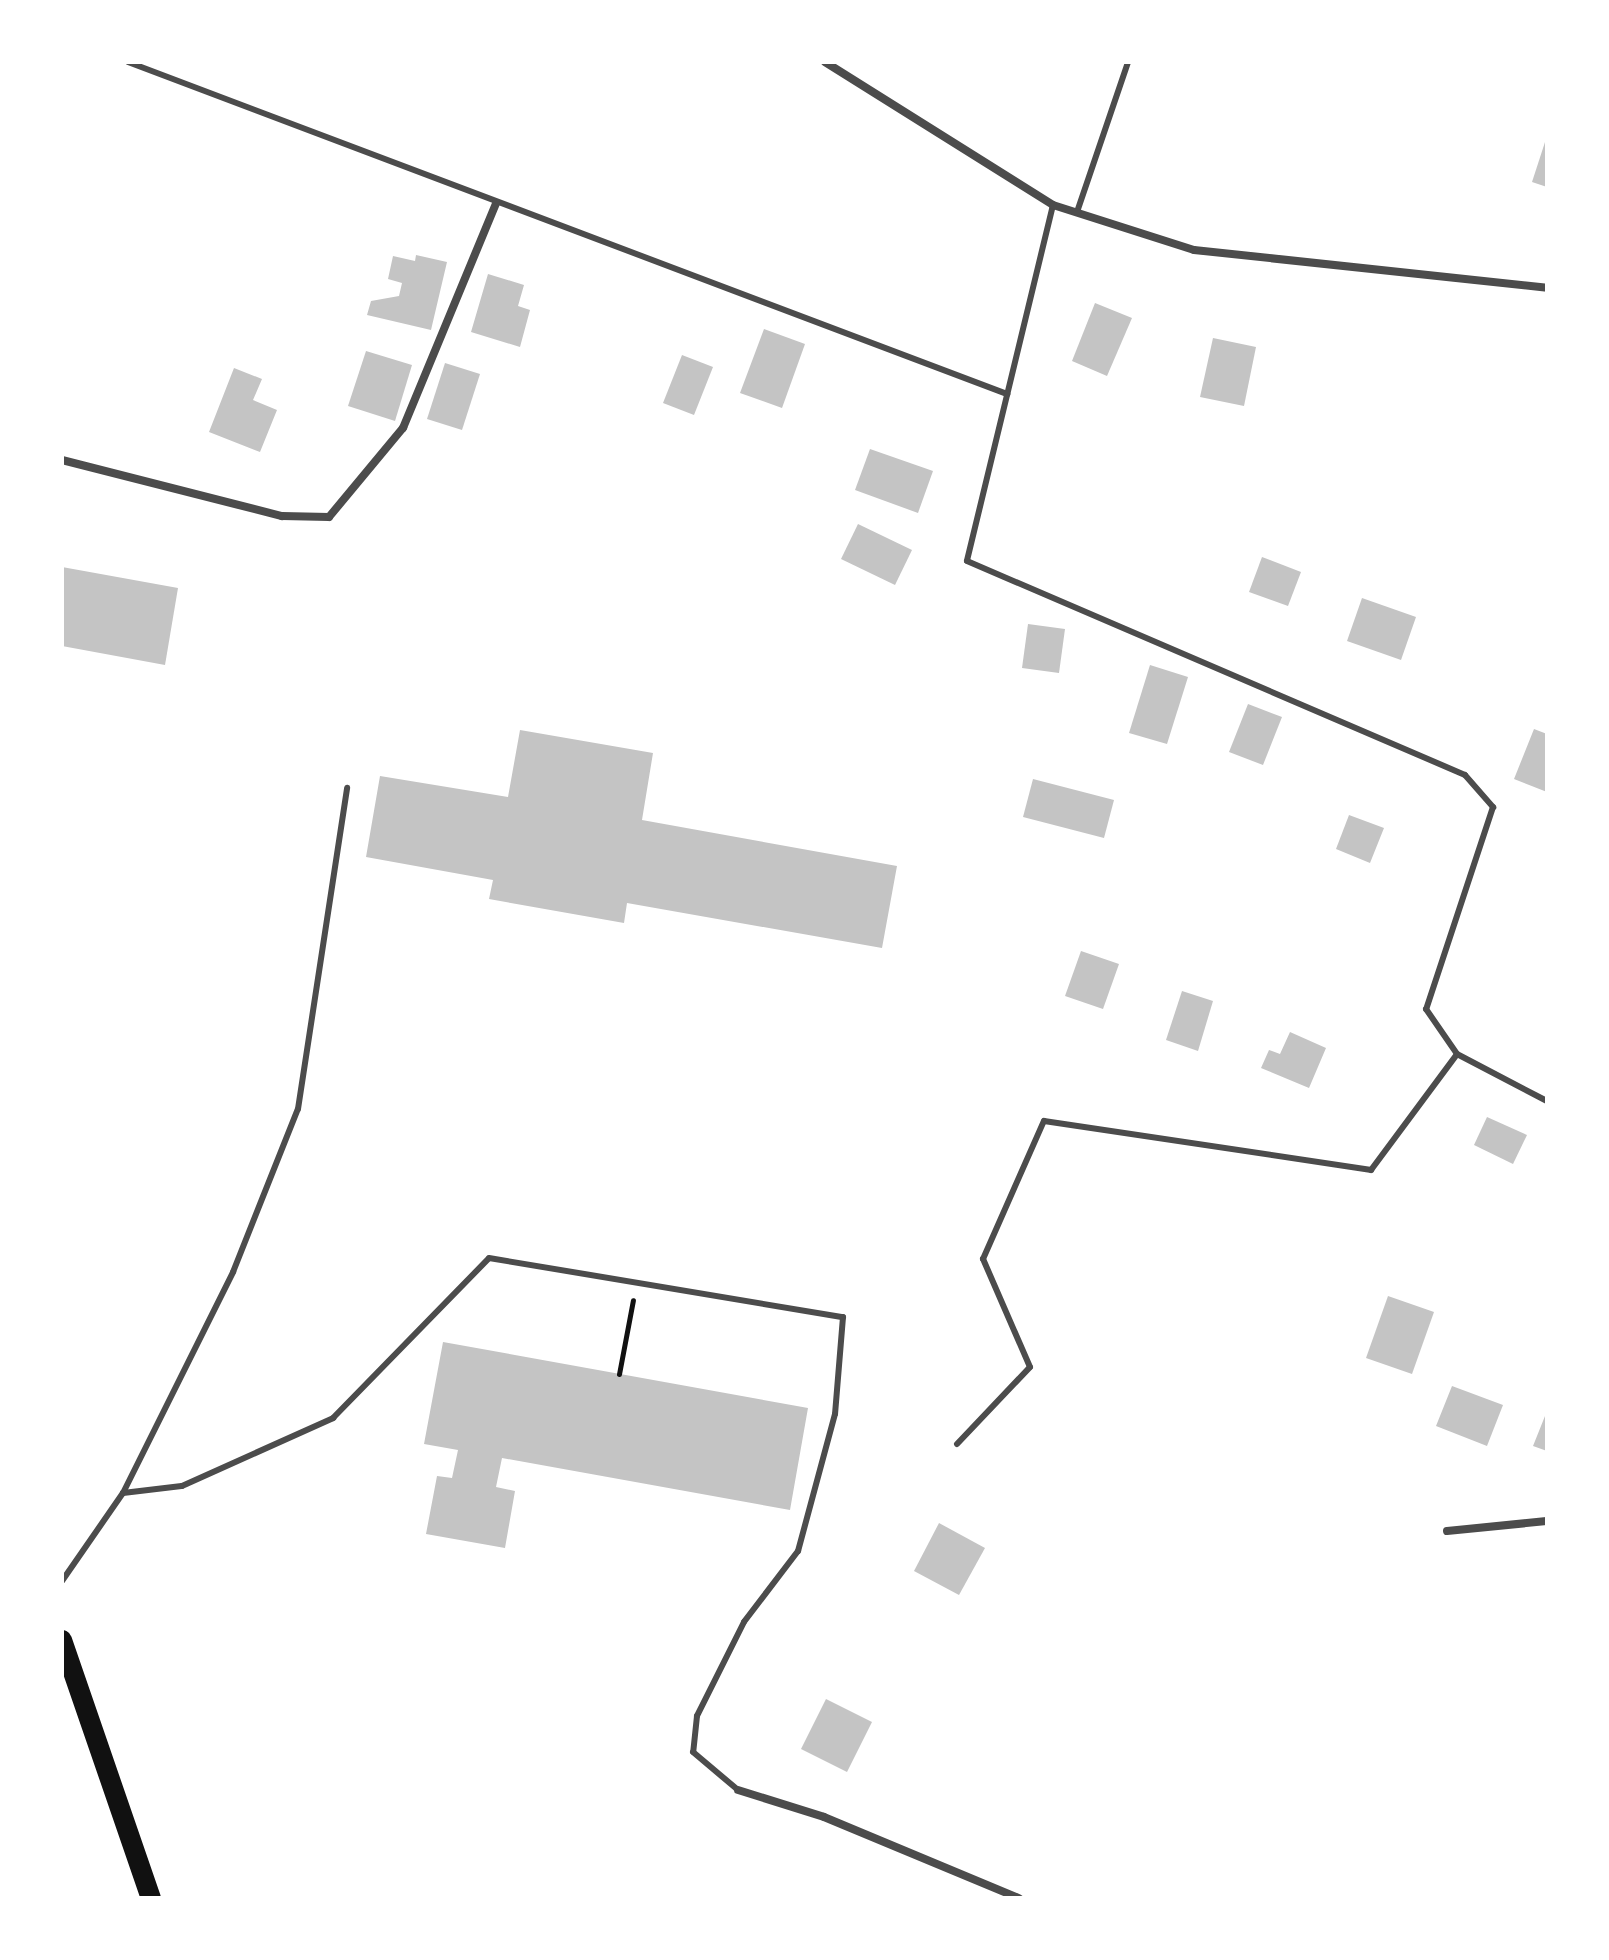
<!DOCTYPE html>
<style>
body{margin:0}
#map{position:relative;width:1609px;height:1960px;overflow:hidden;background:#fff;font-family:Commissioner,sans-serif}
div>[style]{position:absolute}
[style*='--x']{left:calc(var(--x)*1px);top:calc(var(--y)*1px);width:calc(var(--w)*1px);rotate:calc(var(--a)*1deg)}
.building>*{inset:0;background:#c4c4c4}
.path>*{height:5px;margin:-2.5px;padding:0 2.5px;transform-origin:2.5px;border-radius:2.5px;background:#111}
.service>*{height:6px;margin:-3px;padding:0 3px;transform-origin:3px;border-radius:3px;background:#4c4c4c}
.minor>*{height:8px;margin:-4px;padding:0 4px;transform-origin:4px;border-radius:4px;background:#4c4c4c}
.primary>*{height:20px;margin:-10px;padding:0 10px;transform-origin:10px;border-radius:10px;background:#111}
span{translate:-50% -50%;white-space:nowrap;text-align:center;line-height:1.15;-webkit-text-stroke:8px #fff;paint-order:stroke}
.frame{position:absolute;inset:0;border:64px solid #fff;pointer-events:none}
</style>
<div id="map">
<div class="building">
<i style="clip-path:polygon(1546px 139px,1547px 139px,1547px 187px,1532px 182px)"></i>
<i style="clip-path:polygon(416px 255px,447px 262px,431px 330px,367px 315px,371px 301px,399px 296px,402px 283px,388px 279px,393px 256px,415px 261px)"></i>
<i style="clip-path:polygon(488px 274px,524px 285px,518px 306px,530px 310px,520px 347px,471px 332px)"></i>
<i style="clip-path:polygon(1095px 303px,1132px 318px,1107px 376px,1072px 361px)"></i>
<i style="clip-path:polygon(764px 329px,805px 344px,782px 408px,740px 393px)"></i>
<i style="clip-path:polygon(1213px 338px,1256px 347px,1244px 406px,1200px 397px)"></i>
<i style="clip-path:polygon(366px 351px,412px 365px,395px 421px,348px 406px)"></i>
<i style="clip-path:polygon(682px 355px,713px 367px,694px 415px,663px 403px)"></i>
<i style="clip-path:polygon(445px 363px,480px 374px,462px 430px,427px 419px)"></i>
<i style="clip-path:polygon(234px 368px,262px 379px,253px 400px,277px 410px,260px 452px,209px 432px)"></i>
<i style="clip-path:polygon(870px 449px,933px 471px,918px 513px,855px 490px)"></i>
<i style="clip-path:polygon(858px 524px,912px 550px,895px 585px,841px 559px)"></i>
<i style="clip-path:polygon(1262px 557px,1301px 572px,1288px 606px,1249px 592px)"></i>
<i style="clip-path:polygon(62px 567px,178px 588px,165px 665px,62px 646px)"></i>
<i style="clip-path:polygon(1362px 598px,1416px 617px,1401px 660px,1347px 641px)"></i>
<i style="clip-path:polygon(1028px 624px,1065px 629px,1059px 673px,1022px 668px)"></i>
<i style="clip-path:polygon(1150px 665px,1188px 677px,1167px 744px,1129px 733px)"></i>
<i style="clip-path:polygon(1248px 704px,1282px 717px,1263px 765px,1229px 752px)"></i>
<i style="clip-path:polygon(1534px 729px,1547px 734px,1547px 792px,1514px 779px)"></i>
<i style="clip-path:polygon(520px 730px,653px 753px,642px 820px,897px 866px,882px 948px,627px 903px,624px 923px,489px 899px,493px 880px,366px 857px,380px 776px,508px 797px)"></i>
<i style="clip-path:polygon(1033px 779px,1114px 800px,1104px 838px,1023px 817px)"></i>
<i style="clip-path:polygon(1349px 815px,1384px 828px,1370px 863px,1336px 849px)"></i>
<i style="clip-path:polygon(1081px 951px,1119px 964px,1103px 1009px,1065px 996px)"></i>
<i style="clip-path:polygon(1182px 991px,1213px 1001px,1198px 1051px,1166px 1040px)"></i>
<i style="clip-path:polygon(1290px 1032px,1326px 1048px,1309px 1088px,1261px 1068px,1269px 1050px,1280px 1054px)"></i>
<i style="clip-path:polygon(1487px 1117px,1527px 1135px,1513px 1164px,1474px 1145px)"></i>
<i style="clip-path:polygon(1388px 1296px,1434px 1312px,1412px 1374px,1366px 1358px)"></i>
<i style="clip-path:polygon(443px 1342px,808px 1408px,790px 1510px,502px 1458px,496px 1487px,515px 1491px,505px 1548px,426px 1534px,437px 1476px,452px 1478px,458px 1450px,424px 1444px)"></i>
<i style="clip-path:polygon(1452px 1386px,1503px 1405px,1487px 1446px,1436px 1426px)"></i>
<i style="clip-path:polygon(1547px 1411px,1547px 1451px,1533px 1446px)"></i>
<i style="clip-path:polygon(939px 1523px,985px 1548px,959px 1595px,914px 1571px)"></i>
<i style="clip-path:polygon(826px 1699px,872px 1722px,847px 1772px,801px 1749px)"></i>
</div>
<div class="path">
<i style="--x:619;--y:1374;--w:75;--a:-79.3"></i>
</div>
<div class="service">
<i style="--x:128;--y:62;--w:940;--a:20.69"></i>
<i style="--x:1053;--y:205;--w:366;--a:103.6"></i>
<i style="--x:967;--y:561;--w:542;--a:23.25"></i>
<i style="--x:1465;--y:775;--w:43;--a:48.8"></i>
<i style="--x:1493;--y:807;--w:213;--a:108.3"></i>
<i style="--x:1426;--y:1009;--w:55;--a:55.4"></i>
<i style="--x:1077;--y:212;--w:158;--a:-71.2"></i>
<i style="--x:957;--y:1444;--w:106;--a:-46.5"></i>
<i style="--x:1030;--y:1367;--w:118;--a:-113.5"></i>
<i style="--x:983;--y:1259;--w:151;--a:-66.2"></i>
<i style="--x:1044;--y:1121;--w:331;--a:8.5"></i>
<i style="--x:1371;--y:1170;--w:144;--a:-53.4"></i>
<i style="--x:1457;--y:1054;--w:102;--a:27.6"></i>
<i style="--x:123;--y:1493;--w:247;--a:-63.5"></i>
<i style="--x:233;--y:1272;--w:175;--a:-68.3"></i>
<i style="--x:298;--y:1109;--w:325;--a:-81.3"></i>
<i style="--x:62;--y:1581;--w:107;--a:-55.3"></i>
<i style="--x:123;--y:1493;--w:59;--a:-6.8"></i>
<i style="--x:182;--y:1486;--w:166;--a:-24.2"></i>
<i style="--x:333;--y:1418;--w:223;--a:-45.7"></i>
<i style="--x:489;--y:1258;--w:359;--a:9.5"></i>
<i style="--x:843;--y:1317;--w:97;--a:94.7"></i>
<i style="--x:835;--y:1414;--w:142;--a:105.1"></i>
<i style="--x:798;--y:1551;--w:89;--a:127.3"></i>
<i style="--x:744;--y:1622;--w:105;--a:116.6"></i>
<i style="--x:697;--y:1716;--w:36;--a:96"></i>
<i style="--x:693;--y:1752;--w:59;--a:40.2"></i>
</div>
<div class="minor">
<i style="--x:825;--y:62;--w:269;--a:32.1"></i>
<i style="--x:1053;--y:205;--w:148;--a:17.7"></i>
<i style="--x:1194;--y:250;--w:355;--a:6.1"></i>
<i style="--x:62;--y:460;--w:227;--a:14.3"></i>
<i style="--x:282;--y:516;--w:47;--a:1.2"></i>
<i style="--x:329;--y:517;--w:116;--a:-50.3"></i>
<i style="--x:403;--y:428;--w:243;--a:-67.5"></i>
<i style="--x:1447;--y:1531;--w:100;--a:-5.7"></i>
<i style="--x:738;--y:1790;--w:90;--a:17.4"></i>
<i style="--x:824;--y:1817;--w:211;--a:22.6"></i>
</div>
<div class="primary">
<i style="--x:62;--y:1640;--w:273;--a:71"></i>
</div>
<div class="frame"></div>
</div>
